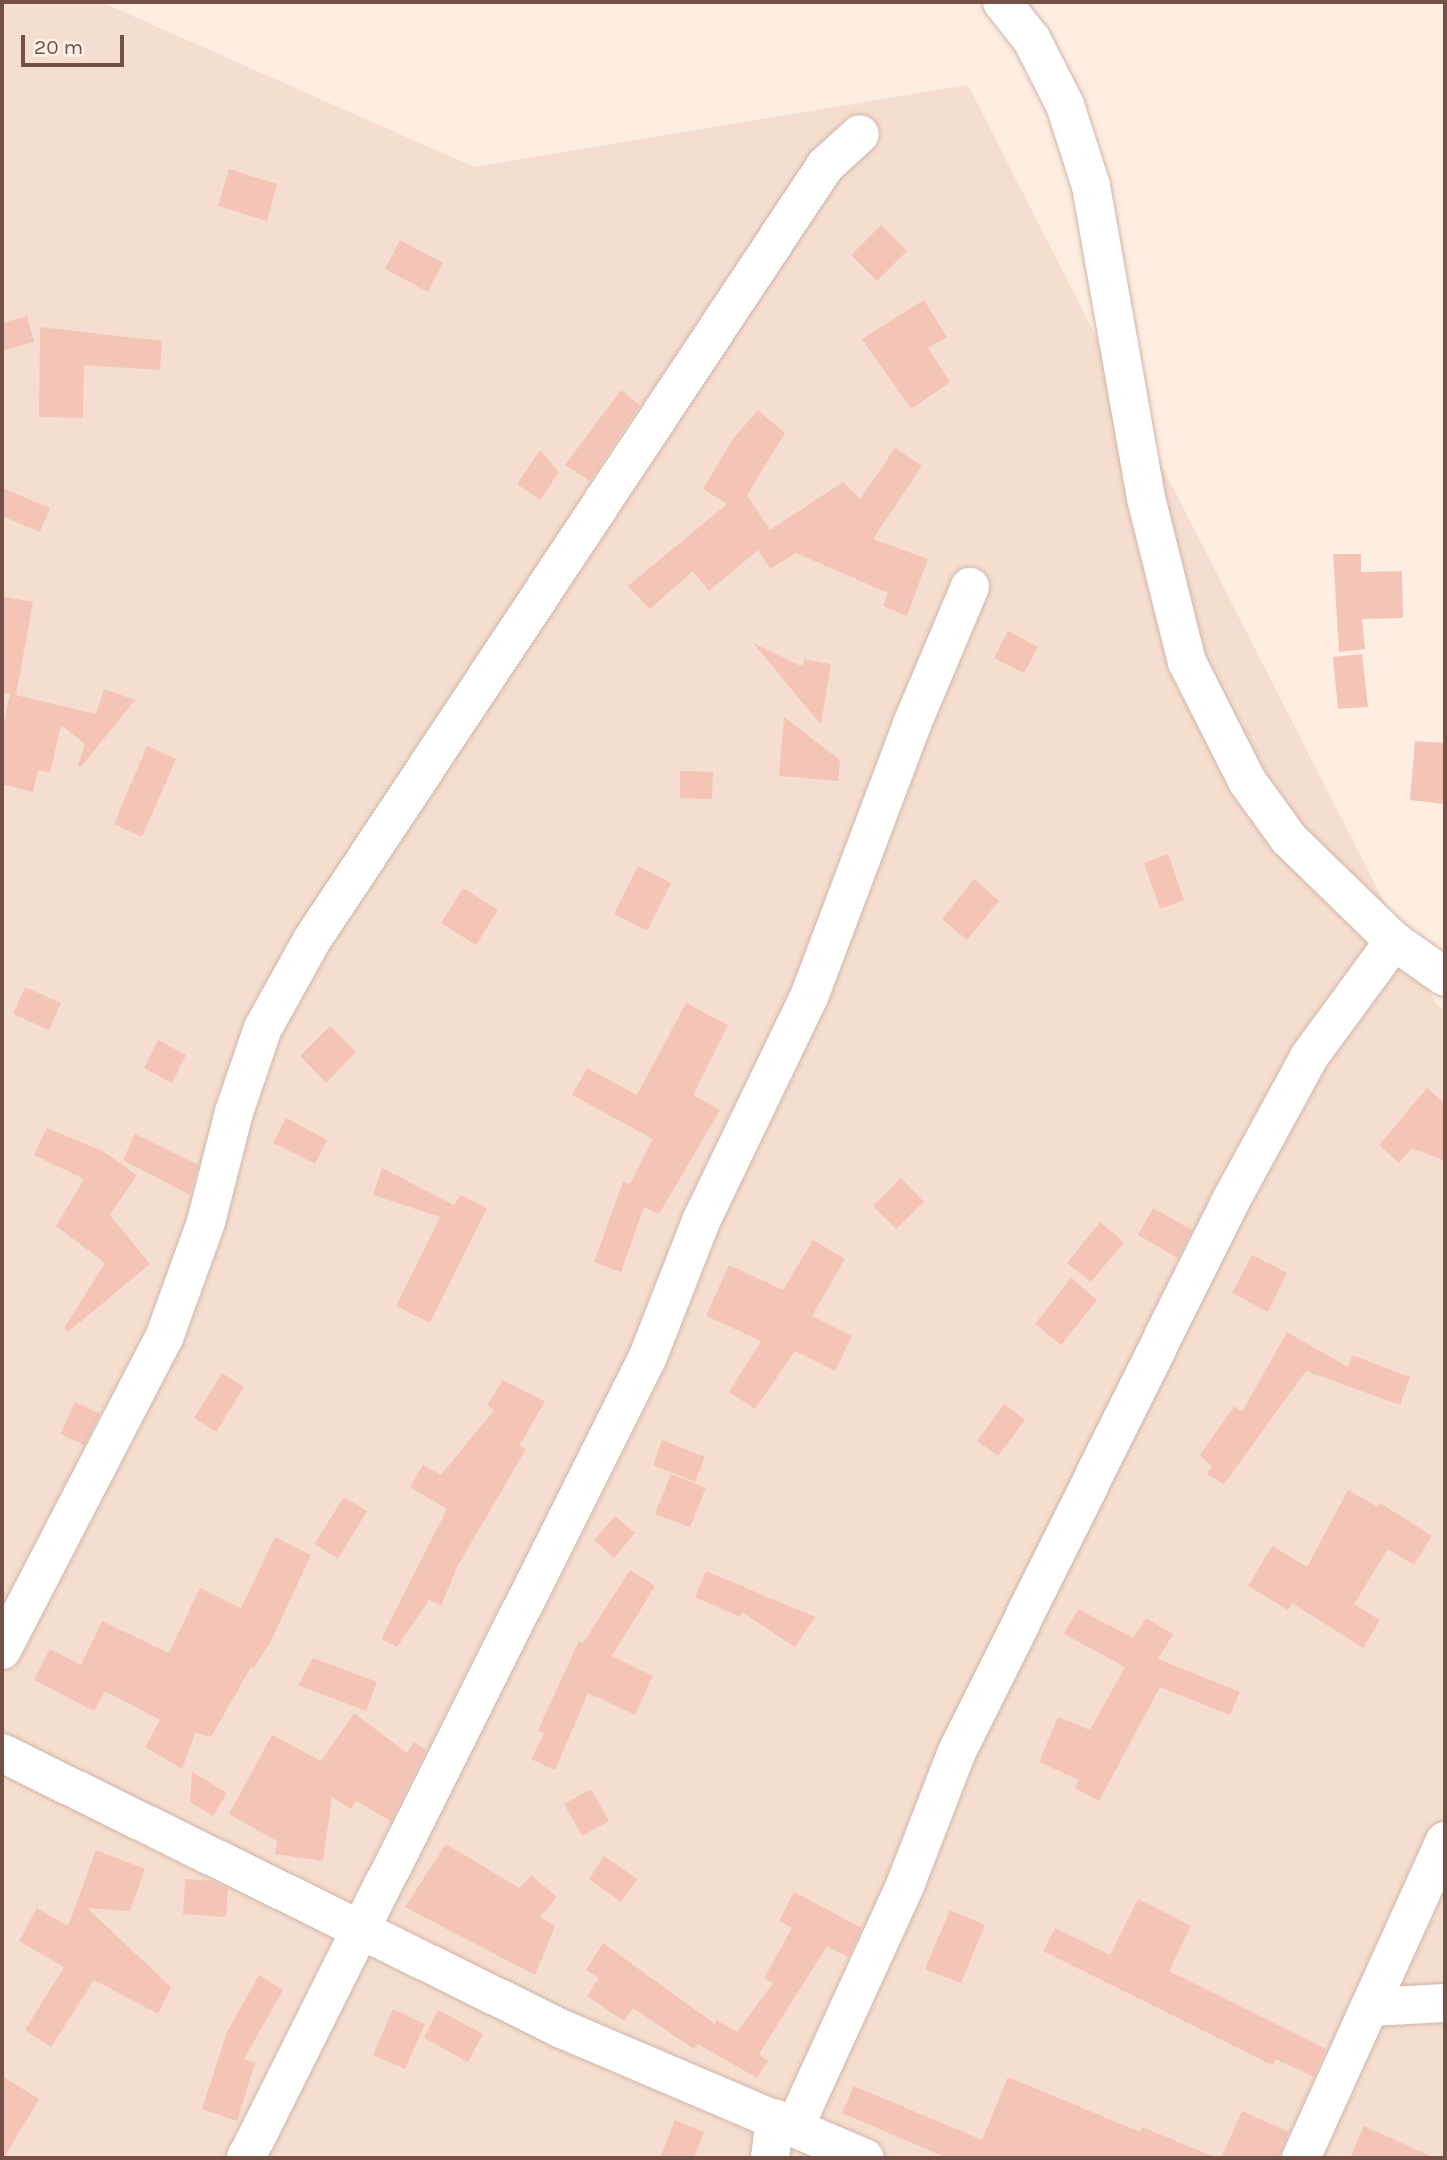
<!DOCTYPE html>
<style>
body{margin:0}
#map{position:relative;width:1447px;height:2160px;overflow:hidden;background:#fdeee1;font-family:Karla,sans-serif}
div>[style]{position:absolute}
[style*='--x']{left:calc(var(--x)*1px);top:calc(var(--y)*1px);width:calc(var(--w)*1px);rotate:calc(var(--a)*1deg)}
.residential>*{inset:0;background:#f5decf}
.building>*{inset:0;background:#f4c5b7}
.roads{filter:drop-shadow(0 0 2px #d1b5aa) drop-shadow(0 0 2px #d1b5aa)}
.minor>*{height:38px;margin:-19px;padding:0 19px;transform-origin:19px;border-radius:19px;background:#fff}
.tertiary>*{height:38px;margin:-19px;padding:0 19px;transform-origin:19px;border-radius:19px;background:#fff}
span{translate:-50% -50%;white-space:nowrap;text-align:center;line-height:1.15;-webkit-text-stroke:5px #fff2e8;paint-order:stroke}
.frame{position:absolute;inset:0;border:4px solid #755047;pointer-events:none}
.scale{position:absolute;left:21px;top:35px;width:103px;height:32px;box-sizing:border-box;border:4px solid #755047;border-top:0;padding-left:9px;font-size:21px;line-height:24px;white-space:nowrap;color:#755047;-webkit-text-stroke:5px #fff2e8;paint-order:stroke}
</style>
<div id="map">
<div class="residential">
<i style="clip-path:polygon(2px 2px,101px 2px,474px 167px,968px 85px,1436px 1004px,1445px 1010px,1445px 2158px,2px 2158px)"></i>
</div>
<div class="building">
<i style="clip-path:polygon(229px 169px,277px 184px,267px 221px,218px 206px)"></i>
<i style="clip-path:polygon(881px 225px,907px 251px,877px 281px,851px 255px)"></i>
<i style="clip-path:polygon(400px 240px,443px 263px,428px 292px,385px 269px)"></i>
<i style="clip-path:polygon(924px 300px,947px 337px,928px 348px,950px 382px,911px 409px,862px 339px)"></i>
<i style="clip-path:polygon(27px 316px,34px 342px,2px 351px,2px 323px)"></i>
<i style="clip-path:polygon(40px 327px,162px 341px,160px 370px,84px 365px,83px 418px,39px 417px)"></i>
<i style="clip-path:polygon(621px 390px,640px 405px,590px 481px,565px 465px)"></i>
<i style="clip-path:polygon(758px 410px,785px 433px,747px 495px,770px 530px,843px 482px,860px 499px,895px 448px,922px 466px,873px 539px,928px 559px,907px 616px,883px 606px,888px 593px,796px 553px,770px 569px,758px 550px,709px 591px,693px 571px,650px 609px,628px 586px,727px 504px,703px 489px,732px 440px)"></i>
<i style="clip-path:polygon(540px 450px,559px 472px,540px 500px,517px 484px)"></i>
<i style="clip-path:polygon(2px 488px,50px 508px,40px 532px,2px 516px)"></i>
<i style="clip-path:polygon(1333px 554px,1361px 554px,1361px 572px,1402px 571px,1403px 618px,1362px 619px,1365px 649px,1339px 652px)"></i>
<i style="clip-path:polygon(2px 596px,33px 602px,16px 695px,11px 694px,96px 714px,104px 689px,135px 700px,81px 767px,78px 765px,85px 744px,61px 725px,50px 773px,38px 770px,33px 792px,2px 784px,2px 731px,10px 694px,2px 693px)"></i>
<i style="clip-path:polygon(1008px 631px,1038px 647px,1024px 673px,994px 658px)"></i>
<i style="clip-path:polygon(753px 643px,803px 667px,804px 659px,831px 664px,821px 725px)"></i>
<i style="clip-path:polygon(1362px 654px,1368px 707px,1338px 709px,1333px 657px)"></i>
<i style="clip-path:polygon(784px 717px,840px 760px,838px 781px,779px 776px)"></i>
<i style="clip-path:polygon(1415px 741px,1445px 743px,1445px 804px,1410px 800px)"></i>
<i style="clip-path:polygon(147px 746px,176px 759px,142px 837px,114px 824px)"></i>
<i style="clip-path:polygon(680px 771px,713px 772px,712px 799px,680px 798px)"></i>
<i style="clip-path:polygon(1168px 854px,1184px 900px,1160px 909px,1144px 863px)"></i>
<i style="clip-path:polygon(638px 866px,671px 883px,647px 931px,614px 914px)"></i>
<i style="clip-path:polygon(974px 879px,999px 901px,967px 940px,942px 919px)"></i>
<i style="clip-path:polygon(463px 888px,498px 910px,476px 945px,441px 923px)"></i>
<i style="clip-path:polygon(25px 987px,61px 1003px,49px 1030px,13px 1014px)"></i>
<i style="clip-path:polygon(686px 1003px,728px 1025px,693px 1095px,720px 1110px,659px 1214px,644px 1207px,621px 1272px,594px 1262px,623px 1182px,630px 1184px,653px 1139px,572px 1095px,587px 1068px,637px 1095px)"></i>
<i style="clip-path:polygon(330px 1026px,356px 1052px,326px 1083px,300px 1056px)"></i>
<i style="clip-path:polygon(158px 1040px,186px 1055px,172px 1083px,144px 1068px)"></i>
<i style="clip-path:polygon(1427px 1088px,1445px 1104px,1445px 1161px,1412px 1148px,1399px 1163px,1379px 1145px)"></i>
<i style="clip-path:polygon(286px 1118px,327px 1140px,315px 1164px,273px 1143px)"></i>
<i style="clip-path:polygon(47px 1128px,102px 1151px,137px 1175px,110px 1215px,150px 1264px,68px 1332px,64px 1328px,105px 1263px,56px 1226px,84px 1179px,34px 1155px)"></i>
<i style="clip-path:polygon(135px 1134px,198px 1165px,190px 1195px,123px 1160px)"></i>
<i style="clip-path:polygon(382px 1168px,454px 1205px,461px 1195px,487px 1208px,430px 1323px,396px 1306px,440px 1217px,373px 1195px)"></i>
<i style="clip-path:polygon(901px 1178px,924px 1202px,896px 1229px,873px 1206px)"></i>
<i style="clip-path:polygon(1153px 1208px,1192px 1230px,1178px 1258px,1138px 1235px)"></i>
<i style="clip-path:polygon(1100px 1222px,1124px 1242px,1091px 1282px,1067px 1263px)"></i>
<i style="clip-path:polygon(813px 1240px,845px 1259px,812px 1316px,852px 1336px,835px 1371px,795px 1351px,755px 1409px,729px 1392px,761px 1341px,706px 1316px,729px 1265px,783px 1290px)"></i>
<i style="clip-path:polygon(1252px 1255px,1287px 1273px,1268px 1312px,1232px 1293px)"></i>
<i style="clip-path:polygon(1071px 1278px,1097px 1300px,1061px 1345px,1035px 1324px)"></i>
<i style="clip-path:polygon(1287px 1332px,1348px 1367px,1352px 1355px,1410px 1377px,1400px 1405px,1306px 1371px,1224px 1484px,1207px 1474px,1212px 1466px,1200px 1455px,1234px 1406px,1242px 1412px)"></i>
<i style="clip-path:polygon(222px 1373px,244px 1387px,216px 1432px,194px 1418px)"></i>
<i style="clip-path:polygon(503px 1380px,545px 1401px,519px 1446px,526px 1449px,457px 1567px,441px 1606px,429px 1600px,397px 1647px,381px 1639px,447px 1509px,410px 1487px,423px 1465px,441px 1475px,494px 1410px,487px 1405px)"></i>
<i style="clip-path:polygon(75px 1402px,100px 1414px,84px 1445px,60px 1434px)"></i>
<i style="clip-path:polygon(1004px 1404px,1025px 1420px,998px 1456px,977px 1441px)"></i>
<i style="clip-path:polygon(662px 1440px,705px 1457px,695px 1482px,653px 1465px)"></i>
<i style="clip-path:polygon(671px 1474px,706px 1488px,690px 1527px,655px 1514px)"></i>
<i style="clip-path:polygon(1348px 1490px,1378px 1507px,1380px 1503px,1432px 1536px,1414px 1565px,1388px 1549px,1354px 1604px,1380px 1620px,1363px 1648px,1292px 1603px,1288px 1610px,1248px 1586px,1272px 1546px,1307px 1567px)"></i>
<i style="clip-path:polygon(344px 1497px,367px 1511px,338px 1559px,314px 1544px)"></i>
<i style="clip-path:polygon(615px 1516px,635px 1533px,614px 1558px,594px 1540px)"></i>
<i style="clip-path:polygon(275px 1537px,311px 1555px,271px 1641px,254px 1668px,251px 1667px,211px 1737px,195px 1733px,182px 1769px,145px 1747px,160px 1720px,105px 1691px,94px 1711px,34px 1680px,50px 1649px,81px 1665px,102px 1621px,169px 1653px,200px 1588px,241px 1608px)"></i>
<i style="clip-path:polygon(630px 1570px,655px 1586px,612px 1656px,653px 1676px,635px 1715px,588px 1693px,555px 1770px,531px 1759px,544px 1734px,538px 1730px,579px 1641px,583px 1643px)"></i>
<i style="clip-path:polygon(706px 1571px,751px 1590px,815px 1617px,795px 1647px,742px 1612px,740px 1617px,695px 1597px)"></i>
<i style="clip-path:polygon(1078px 1609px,1133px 1638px,1146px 1618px,1173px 1634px,1158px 1659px,1240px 1692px,1230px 1715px,1160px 1687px,1099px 1801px,1075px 1788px,1079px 1780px,1039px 1762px,1058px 1717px,1090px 1730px,1125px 1667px,1064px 1634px)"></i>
<i style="clip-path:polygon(313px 1658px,377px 1682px,366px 1711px,298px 1685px)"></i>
<i style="clip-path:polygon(354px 1713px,407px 1753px,414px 1742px,426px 1750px,391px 1821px,356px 1801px,351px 1809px,332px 1797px,323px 1861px,275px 1854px,277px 1841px,229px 1814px,272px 1735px,321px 1761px)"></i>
<i style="clip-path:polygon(192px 1772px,227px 1793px,213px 1816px,190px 1802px)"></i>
<i style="clip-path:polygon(591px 1789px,609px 1821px,582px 1836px,564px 1804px)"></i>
<i style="clip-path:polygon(446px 1844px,519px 1888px,531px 1875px,557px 1897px,540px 1917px,555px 1926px,535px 1975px,405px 1907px)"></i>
<i style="clip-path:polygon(96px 1850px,145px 1869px,130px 1911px,87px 1908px,171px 1987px,158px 2014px,94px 1980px,51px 2047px,25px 2030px,64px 1967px,19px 1941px,37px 1908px,68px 1926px)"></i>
<i style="clip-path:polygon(604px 1856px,637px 1879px,621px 1902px,589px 1879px)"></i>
<i style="clip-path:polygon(185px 1879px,212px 1881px,228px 1889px,226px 1917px,183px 1914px)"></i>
<i style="clip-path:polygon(794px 1892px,862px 1928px,848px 1957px,827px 1946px,759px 2054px,768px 2061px,757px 2078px,698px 2044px,694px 2049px,633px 2008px,624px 2021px,587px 1996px,599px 1978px,586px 1970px,603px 1943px,715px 2024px,716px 2020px,737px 2032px,773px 1983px,764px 1978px,792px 1928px,779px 1921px)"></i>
<i style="clip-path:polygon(1138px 1899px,1191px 1926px,1169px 1971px,1326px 2049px,1314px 2077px,1276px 2059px,1272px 2065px,1043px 1951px,1055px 1928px,1110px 1955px)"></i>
<i style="clip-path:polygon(950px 1910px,985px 1925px,961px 1983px,925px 1969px)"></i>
<i style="clip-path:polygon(259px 1975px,283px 1990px,244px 2059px,255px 2063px,237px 2121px,202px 2109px,227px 2032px)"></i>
<i style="clip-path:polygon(393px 2009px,425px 2024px,405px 2069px,373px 2055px)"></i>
<i style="clip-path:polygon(438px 2010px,483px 2034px,468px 2062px,424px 2038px)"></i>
<i style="clip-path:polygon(2px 2076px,39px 2099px,4px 2158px,2px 2158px)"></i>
<i style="clip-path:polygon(1008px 2077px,1140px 2132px,1142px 2127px,1217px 2158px,947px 2158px,842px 2113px,854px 2086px,982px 2140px)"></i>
<i style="clip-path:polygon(1242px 2111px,1289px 2132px,1279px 2158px,1221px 2158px)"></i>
<i style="clip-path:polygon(675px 2120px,704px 2132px,694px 2158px,660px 2158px)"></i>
<i style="clip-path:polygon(1364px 2126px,1435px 2158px,1350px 2158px)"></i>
</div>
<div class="roads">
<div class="minor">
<i style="--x:2;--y:1650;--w:352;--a:-62.6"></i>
<i style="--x:164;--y:1338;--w:123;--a:-70.1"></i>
<i style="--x:206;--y:1222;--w:114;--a:-75.7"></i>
<i style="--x:234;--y:1112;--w:89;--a:-71"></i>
<i style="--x:263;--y:1028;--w:101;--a:-60.9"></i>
<i style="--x:312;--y:940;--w:929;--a:-56.46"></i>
<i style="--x:825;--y:166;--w:47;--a:-42.4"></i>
<i style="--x:2;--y:1753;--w:624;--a:26.24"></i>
<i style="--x:562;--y:2029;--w:329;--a:23.1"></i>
<i style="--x:1371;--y:2007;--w:74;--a:-3.1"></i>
<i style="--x:795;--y:2126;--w:267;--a:-65.4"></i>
<i style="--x:906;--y:1883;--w:138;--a:-68.8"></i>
<i style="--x:956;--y:1754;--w:614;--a:-63.6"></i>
<i style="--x:1229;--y:1204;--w:167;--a:-61.4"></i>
<i style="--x:1309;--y:1057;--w:144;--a:-53.8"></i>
<i style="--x:246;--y:2158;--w:894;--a:-63.35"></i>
<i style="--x:647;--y:1359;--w:148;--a:-68.6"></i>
<i style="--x:701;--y:1221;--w:249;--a:-64.3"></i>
<i style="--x:809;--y:997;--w:292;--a:-69.3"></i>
<i style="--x:912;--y:724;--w:149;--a:-67.1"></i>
<i style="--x:770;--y:2158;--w:40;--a:-82.9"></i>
<i style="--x:1301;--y:2158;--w:348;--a:-65.6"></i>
</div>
<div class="tertiary">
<i style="--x:1002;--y:2;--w:48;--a:51.7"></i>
<i style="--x:1032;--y:40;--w:73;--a:63.1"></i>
<i style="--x:1065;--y:105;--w:85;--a:72.2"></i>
<i style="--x:1091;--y:186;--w:317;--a:80"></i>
<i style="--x:1146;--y:498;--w:169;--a:76"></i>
<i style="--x:1187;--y:662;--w:133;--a:63.2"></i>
<i style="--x:1247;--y:781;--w:72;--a:54.1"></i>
<i style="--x:1289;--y:839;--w:146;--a:44.2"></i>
<i style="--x:1394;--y:941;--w:62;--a:35.2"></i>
</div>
</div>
<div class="frame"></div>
<div class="scale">20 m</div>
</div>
